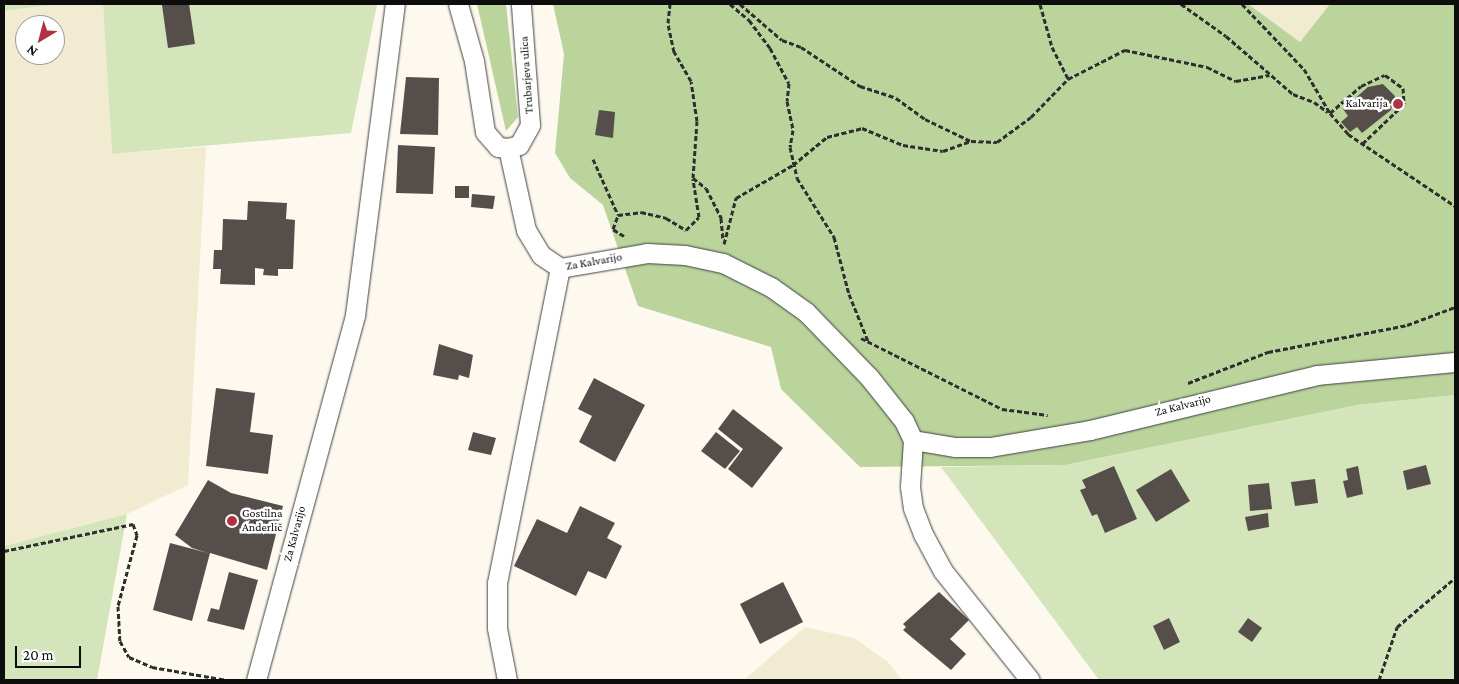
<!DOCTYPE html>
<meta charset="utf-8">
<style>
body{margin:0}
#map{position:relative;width:1459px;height:684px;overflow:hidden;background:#fdf9ef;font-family:"Crimson Pro",serif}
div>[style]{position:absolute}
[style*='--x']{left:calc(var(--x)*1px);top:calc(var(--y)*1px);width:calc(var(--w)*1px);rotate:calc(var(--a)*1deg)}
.farmland>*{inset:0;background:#f1ecd1}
.green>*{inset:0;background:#d4e5bb}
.forest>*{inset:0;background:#bad49c}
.building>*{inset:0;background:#554e4a}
.path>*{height:3px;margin-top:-1.5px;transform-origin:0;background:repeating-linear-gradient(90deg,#2f2f2f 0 5px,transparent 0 7.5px)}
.roads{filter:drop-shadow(0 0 1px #404040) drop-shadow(0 0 1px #404040)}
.minor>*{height:19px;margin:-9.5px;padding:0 9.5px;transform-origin:9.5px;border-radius:9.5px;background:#fff}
.dots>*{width:14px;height:14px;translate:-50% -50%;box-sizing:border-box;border:2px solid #fff;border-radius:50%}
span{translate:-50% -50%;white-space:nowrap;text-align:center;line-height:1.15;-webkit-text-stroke:5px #fff;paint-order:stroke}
.street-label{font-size:12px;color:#0d0d0d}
.poi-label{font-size:12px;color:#0d0d0d}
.right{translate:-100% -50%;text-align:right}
.left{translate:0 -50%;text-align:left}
.frame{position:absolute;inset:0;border:5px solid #0d0d0d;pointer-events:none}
.north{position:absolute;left:15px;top:15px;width:50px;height:50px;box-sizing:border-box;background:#fff;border:1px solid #9e9e9e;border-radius:50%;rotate:217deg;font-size:14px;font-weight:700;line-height:20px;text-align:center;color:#0d0d0d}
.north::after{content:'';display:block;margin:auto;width:18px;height:22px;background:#af3342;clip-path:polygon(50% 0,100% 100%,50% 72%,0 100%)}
.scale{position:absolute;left:15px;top:646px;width:66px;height:22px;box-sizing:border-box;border:2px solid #0d0d0d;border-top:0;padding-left:6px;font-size:15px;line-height:18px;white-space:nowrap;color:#0d0d0d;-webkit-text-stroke:4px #fff;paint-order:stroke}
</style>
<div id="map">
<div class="farmland">
<i style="clip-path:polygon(evenodd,59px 4px,103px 4px,112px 154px,206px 147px,188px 485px,127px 514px,4px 546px,4px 11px,59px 4px,25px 25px,55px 25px,55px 55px,25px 55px,25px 25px)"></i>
<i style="clip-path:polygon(1248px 4px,1330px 4px,1300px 42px)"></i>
<i style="clip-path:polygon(805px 627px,854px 638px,888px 662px,902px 680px,744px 680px)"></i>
</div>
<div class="green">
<i style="clip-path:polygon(4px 4px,59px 4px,4px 11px)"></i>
<i style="clip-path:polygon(103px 4px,377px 4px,351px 133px,112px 154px)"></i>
<i style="clip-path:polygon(1455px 395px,1455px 680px,1099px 680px,941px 467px,1065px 465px,1357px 405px)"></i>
<i style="clip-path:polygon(127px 514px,97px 680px,4px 680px,4px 546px)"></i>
</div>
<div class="forest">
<i style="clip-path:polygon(477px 4px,506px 4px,518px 117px,506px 131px)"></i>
<i style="clip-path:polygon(553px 4px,1248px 4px,1300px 42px,1330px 4px,1455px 4px,1455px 395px,1357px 405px,1065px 465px,860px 467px,781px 389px,771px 347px,638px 306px,603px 205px,570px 178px,555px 153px,564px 54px)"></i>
</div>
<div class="building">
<i style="clip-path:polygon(172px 4px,189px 4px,195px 44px,168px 48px,162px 5px)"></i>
<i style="clip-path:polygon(406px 77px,439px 78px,438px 135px,400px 134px)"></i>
<i style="clip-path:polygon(1383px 84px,1395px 96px,1391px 110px,1362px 133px,1357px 127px,1350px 132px,1341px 122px,1348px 116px,1343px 109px,1368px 87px)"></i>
<i style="clip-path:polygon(599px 110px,615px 112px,613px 138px,595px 135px)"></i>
<i style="clip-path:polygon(398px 145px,435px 147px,433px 194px,396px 193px)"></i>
<i style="clip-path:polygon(455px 186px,469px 186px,469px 198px,455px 198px)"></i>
<i style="clip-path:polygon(472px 194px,495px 196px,493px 209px,471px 207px)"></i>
<i style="clip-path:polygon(248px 201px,287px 203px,286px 219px,295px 220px,293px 269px,278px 269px,278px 276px,263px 275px,264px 269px,255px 268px,255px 285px,220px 284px,221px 269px,213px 269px,214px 250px,222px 250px,223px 219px,247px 220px)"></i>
<i style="clip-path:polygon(439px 344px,473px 355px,469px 378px,459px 375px,458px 380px,433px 375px)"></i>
<i style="clip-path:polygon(594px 378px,645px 405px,615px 462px,579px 442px,592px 416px,578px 409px)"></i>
<i style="clip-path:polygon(216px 388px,255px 393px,250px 432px,273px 435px,268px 474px,206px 466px)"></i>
<i style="clip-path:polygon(733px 409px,783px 448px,752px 488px,728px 469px,743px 449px,718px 429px)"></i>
<i style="clip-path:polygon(473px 432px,496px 438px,491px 455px,468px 450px)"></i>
<i style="clip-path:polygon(716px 432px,740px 451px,725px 469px,701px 451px)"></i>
<i style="clip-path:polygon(1426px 465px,1431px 484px,1407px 490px,1403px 471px)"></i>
<i style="clip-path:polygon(1114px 466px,1137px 519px,1105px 533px,1097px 514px,1092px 516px,1080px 490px,1086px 488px,1082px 480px)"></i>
<i style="clip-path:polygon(1358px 466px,1363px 494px,1347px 498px,1343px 481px,1348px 480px,1346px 469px)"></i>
<i style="clip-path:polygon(1171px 469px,1190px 501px,1156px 522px,1136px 490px)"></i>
<i style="clip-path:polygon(1315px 479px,1318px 503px,1295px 506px,1291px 482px)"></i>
<i style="clip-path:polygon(208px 480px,231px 493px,283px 506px,267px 570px,210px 553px,192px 621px,153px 610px,170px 543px,208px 553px,192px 548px,175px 535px)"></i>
<i style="clip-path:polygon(1269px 483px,1272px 509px,1250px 511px,1248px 485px)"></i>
<i style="clip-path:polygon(580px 506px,615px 523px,607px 538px,622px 546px,606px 579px,588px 571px,576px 596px,514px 566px,537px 519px,567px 533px)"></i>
<i style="clip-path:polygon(1268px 513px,1269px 527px,1248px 531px,1245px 517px)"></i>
<i style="clip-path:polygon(229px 572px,258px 580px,244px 630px,207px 621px,211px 608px,219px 610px)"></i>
<i style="clip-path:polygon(783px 582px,803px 622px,760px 644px,740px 604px)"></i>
<i style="clip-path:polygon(939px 592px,969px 620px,950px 639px,966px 654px,951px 670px,903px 630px,906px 627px,903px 624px)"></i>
<i style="clip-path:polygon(1169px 618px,1180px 642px,1164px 650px,1153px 626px)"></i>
<i style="clip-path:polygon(1248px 618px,1262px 628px,1252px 642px,1238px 632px)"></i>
</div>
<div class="path">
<i style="--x:730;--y:4;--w:25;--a:40"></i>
<i style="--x:749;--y:20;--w:35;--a:53"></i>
<i style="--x:770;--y:48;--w:40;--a:62"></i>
<i style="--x:789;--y:83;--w:18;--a:96"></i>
<i style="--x:787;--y:101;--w:30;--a:78"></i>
<i style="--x:793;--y:130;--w:17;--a:100"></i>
<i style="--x:790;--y:147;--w:32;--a:77"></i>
<i style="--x:797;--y:178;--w:70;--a:57.9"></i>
<i style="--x:834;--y:237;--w:59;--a:75.3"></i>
<i style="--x:849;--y:294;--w:51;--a:68"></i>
<i style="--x:740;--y:4;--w:55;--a:40.6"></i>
<i style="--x:782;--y:40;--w:20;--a:20"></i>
<i style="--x:801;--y:47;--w:71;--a:33.5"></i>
<i style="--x:860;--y:86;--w:38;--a:18"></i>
<i style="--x:896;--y:98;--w:36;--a:36"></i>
<i style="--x:925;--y:119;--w:51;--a:25.6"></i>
<i style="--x:971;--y:141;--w:26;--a:2"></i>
<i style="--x:997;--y:142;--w:42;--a:-36.3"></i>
<i style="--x:1031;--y:117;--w:53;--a:-45.8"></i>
<i style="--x:1068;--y:79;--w:64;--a:-27"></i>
<i style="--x:1125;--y:50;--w:84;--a:11.7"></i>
<i style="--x:1207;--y:67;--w:32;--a:26"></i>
<i style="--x:1236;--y:81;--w:34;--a:-10"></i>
<i style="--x:1040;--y:4;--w:45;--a:74.4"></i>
<i style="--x:1052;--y:47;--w:36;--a:63"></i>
<i style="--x:1181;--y:4;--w:55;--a:35.4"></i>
<i style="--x:1226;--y:36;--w:89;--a:40.9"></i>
<i style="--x:1293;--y:94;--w:22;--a:21"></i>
<i style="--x:1314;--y:102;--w:17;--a:36"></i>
<i style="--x:1242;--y:4;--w:90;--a:46.4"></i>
<i style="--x:1304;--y:69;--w:51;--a:59.4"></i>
<i style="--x:1330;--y:113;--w:28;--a:49"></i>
<i style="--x:1348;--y:134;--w:129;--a:33.9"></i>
<i style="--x:1330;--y:113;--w:41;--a:-41.1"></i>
<i style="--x:1361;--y:86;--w:26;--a:-25"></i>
<i style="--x:1385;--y:75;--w:22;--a:36"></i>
<i style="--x:1403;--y:88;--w:16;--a:86"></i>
<i style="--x:1404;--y:104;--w:57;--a:136.4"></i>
<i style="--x:593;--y:159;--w:61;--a:65.9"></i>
<i style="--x:693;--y:178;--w:16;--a:38"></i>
<i style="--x:706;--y:188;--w:34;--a:63"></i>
<i style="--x:721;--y:218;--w:21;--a:85"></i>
<i style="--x:624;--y:236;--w:13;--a:-148"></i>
<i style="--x:613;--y:229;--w:15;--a:-70"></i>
<i style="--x:618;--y:215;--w:23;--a:-7"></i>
<i style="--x:641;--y:212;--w:26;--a:13"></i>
<i style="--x:666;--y:218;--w:23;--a:31"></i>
<i style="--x:686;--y:230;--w:18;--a:-45"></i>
<i style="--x:699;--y:217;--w:39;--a:-99"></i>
<i style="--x:693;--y:178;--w:57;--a:-86"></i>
<i style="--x:697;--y:121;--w:40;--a:-98.5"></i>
<i style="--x:691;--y:81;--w:34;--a:-120"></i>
<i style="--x:674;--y:52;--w:30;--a:-102"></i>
<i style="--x:668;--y:23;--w:19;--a:-84"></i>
<i style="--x:724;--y:244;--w:48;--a:-75.4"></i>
<i style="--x:736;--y:198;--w:66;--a:-30.1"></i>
<i style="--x:793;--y:165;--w:44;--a:-39.5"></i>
<i style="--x:827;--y:137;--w:36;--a:-14"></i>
<i style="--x:862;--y:128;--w:44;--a:22.5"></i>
<i style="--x:903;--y:145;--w:40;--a:8.5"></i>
<i style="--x:943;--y:151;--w:30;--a:-20"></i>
<i style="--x:861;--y:338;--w:158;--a:26.7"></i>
<i style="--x:1002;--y:409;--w:46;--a:7.4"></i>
<i style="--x:1188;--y:383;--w:86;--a:-21.2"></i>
<i style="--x:1268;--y:352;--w:142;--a:-11"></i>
<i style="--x:1407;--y:325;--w:51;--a:-20.6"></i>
<i style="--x:4;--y:551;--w:132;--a:-11.8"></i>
<i style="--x:133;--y:524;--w:12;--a:70"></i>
<i style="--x:137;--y:535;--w:73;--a:105"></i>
<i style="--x:118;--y:606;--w:35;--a:87"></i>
<i style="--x:120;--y:641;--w:18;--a:61"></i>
<i style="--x:129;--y:657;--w:25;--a:23"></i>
<i style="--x:152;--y:667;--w:76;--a:9.8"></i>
<i style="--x:1379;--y:680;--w:56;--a:-71.2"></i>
<i style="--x:1397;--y:627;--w:76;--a:-40.2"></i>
</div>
<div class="roads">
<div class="minor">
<i style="--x:458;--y:4;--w:59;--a:74.3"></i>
<i style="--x:474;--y:61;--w:72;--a:81.2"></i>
<i style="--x:485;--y:132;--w:20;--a:49"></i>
<i style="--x:498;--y:147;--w:10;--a:6"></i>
<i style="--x:508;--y:148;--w:11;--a:-15"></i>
<i style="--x:519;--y:145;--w:23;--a:-61"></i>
<i style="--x:530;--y:125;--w:121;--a:-94.3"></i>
<i style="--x:508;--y:148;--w:84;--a:77.6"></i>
<i style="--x:526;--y:230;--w:29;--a:59"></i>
<i style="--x:541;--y:255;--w:23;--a:34"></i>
<i style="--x:560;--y:268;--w:88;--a:-9.8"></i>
<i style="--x:647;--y:253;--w:38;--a:3"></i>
<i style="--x:685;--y:255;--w:39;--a:12"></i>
<i style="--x:723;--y:263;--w:54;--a:26.6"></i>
<i style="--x:771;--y:287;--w:43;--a:35.5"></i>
<i style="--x:806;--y:312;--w:91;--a:45.9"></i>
<i style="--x:869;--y:377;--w:56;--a:51.5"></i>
<i style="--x:904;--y:421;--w:21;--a:65"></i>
<i style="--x:913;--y:440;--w:47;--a:93.7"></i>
<i style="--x:910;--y:487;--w:21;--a:82"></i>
<i style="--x:913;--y:508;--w:28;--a:69"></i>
<i style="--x:923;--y:534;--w:42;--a:61.6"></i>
<i style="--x:943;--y:571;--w:139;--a:51.4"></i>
<i style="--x:913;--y:440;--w:43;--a:9.5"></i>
<i style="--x:955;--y:447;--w:35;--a:0"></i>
<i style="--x:990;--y:447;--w:101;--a:-9.6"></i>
<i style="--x:1090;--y:430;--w:234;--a:-13.6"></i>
<i style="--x:1317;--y:375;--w:139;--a:-5.4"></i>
<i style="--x:256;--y:680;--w:378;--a:-74.8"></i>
<i style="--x:355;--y:315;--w:314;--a:-82.7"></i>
<i style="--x:507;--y:680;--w:53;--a:-100.9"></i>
<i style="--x:497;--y:628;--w:45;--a:-90"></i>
<i style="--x:497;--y:583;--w:321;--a:-78.7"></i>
</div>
</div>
<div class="dots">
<i style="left:1398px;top:104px;background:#af3342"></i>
<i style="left:232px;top:521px;background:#af3342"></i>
</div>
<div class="street-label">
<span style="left:527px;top:75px;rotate:-94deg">Trubarjeva ulica</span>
<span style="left:594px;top:262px;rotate:-10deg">Za Kalvarijo</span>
<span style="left:1183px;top:406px;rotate:-14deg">Za Kalvarijo</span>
<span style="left:295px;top:534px;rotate:-75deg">Za Kalvarijo</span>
</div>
<div class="poi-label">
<span class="right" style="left:1388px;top:104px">Kalvarija</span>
<span class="left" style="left:242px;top:521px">Gostilna<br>Anderlič</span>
</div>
<div class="frame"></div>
<div class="north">N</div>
<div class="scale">20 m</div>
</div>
